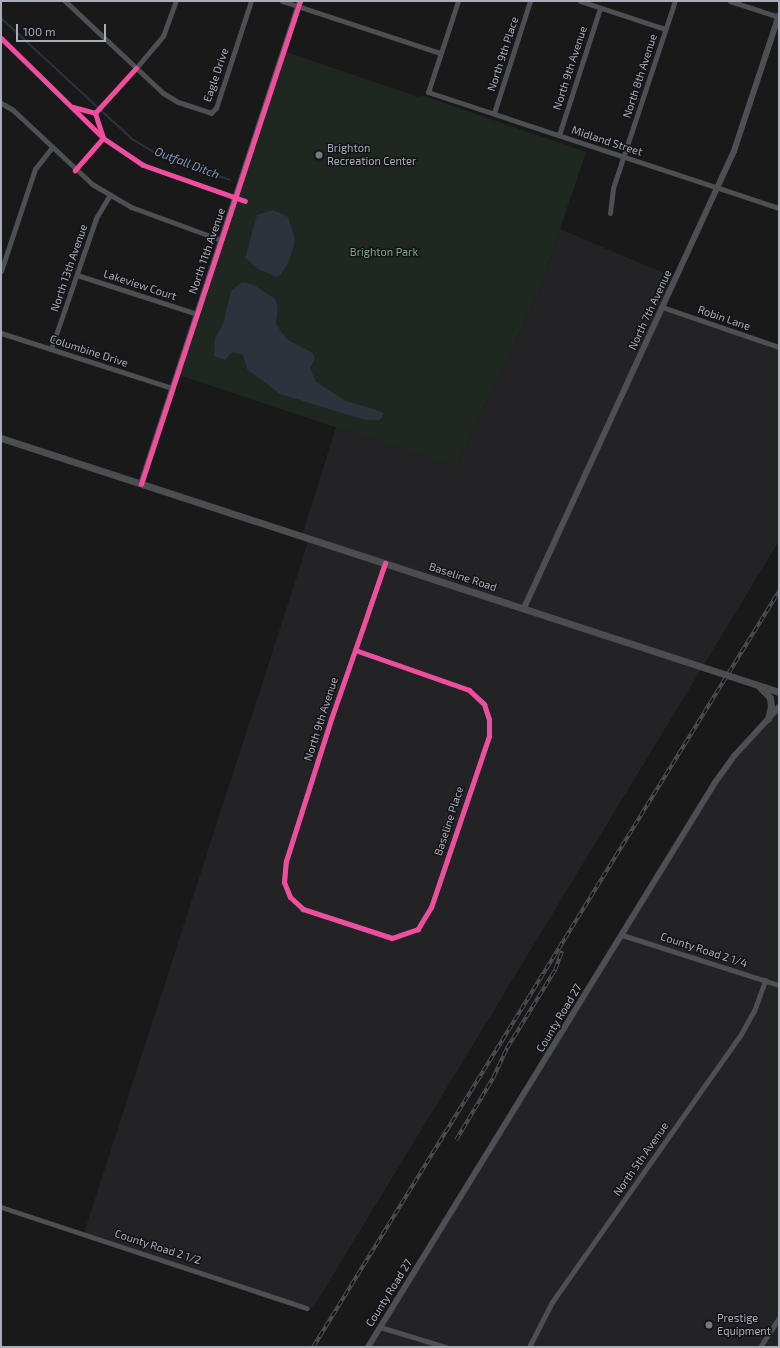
<!DOCTYPE html>
<style>
body{margin:0}
#map{position:relative;width:780px;height:1348px;overflow:hidden;background:#19191a;font-family:"Exo 2",sans-serif}
div>[style]{position:absolute}
[style*='--x']{left:calc(var(--x)*1px);top:calc(var(--y)*1px);width:calc(var(--w)*1px);rotate:calc(var(--a)*1deg)}
.built>*{inset:0;background:#232326}
.green>*{inset:0;background:#1f2721}
.water>*{inset:0;background:#2b333d}
.stream>*{height:2px;margin:-1px;padding:0 1px;transform-origin:1px;border-radius:1px;background:#2b333d}
.minor>*{height:5px;margin:-2.5px;padding:0 2.5px;transform-origin:2.5px;border-radius:2.5px;background:#4d4f53}
.tertiary>*{height:6px;margin:-3px;padding:0 3px;transform-origin:3px;border-radius:3px;background:#4d4f53}
.secondary>*{height:7px;margin:-3.5px;padding:0 3.5px;transform-origin:3.5px;border-radius:3.5px;background:#4c4d51}
.rail>*{height:3.5px;margin-top:-1.75px;transform-origin:0;background:repeating-linear-gradient(90deg,#141316 0 6px,#4d4f52 0 12px);box-sizing:border-box;border-block:1px solid #4d4f52}
.cycleway>*{height:5px;margin:-2.5px;padding:0 2.5px;transform-origin:2.5px;border-radius:2.5px;background:#ef4d9e}
.dots>*{width:11px;height:11px;translate:-50% -50%;box-sizing:border-box;border:2px solid #141316;border-radius:50%}
span{translate:-50% -50%;white-space:nowrap;text-align:center;line-height:1.15;-webkit-text-stroke:3px #141316;paint-order:stroke}
.street-label{font-size:11px;color:#aaaebb}
.poi-label{font-size:11px;color:#aaaebb}
.left{translate:0 -50%;text-align:left}
.park-label{font-size:11px;color:#80a786}
.water-label{font-size:12px;color:#8099b8;font-style:italic}
.frame{position:absolute;inset:0;border:2px solid #aaaebb;pointer-events:none}
.scale{position:absolute;left:16px;top:24px;width:90px;height:18px;box-sizing:border-box;border:2px solid #aaaebb;border-top:0;padding-left:5px;font-size:12px;line-height:14px;white-space:nowrap;color:#aaaebb;-webkit-text-stroke:3px #141316;paint-order:stroke}
</style>
<div id="map">
<div class="built">
<i style="clip-path:polygon(560px 229px,675px 278px,662px 308px,779px 347px,779px 541px,313px 1308px,84px 1233px,309px 539px,302px 536px,336px 427px,456px 467px,538px 294px)"></i>
<i style="clip-path:polygon(779px 707px,779px 1347px,368px 1347px,716px 781px)"></i>
</div>
<div class="green">
<i style="clip-path:polygon(283px 51px,419px 97px,421px 95px,586px 152px,538px 294px,456px 467px,176px 374px)"></i>
</div>
<div class="water">
<i style="clip-path:polygon(273px 210px,288px 217px,294px 236px,294px 245px,289px 261px,281px 274px,276px 277px,258px 269px,245px 258px,257px 215px)"></i>
<i style="clip-path:polygon(242px 282px,254px 285px,275px 299px,278px 307px,276px 323px,280px 330px,288px 340px,313px 353px,315px 359px,310px 368px,316px 382px,346px 401px,380px 411px,384px 414px,380px 420px,365px 420px,280px 394px,247px 369px,243px 355px,232px 352px,225px 360px,214px 356px,215px 338px,223px 324px,231px 291px)"></i>
</div>
<div class="stream">
<i style="--x:1;--y:18;--w:178;--a:42.7"></i>
<i style="--x:132;--y:139;--w:31;--a:31"></i>
<i style="--x:159;--y:155;--w:75;--a:19.4"></i>
</div>
<div class="minor">
<i style="--x:65;--y:1;--w:134;--a:43.2"></i>
<i style="--x:163;--y:93;--w:17;--a:31"></i>
<i style="--x:178;--y:102;--w:35;--a:18"></i>
<i style="--x:211;--y:113;--w:7;--a:-45"></i>
<i style="--x:216;--y:108;--w:113;--a:-71.9"></i>
<i style="--x:282;--y:1;--w:166;--a:18.2"></i>
<i style="--x:458;--y:1;--w:96;--a:108.2"></i>
<i style="--x:428;--y:92;--w:370;--a:18.3"></i>
<i style="--x:580;--y:1;--w:89;--a:18.2"></i>
<i style="--x:730;--y:1;--w:52;--a:18.1"></i>
<i style="--x:136;--y:68;--w:42;--a:-49.8"></i>
<i style="--x:163;--y:36;--w:37;--a:-70"></i>
<i style="--x:1;--y:103;--w:14;--a:30"></i>
<i style="--x:13;--y:110;--w:108;--a:43.1"></i>
<i style="--x:92;--y:184;--w:45;--a:30.5"></i>
<i style="--x:131;--y:207;--w:96;--a:20.1"></i>
<i style="--x:494;--y:113;--w:118;--a:-72.2"></i>
<i style="--x:559;--y:135;--w:133;--a:-72.1"></i>
<i style="--x:610;--y:213;--w:25;--a:-83"></i>
<i style="--x:613;--y:188;--w:197;--a:-71.7"></i>
<i style="--x:1;--y:271;--w:108;--a:-71.6"></i>
<i style="--x:35;--y:169;--w:28;--a:-52"></i>
<i style="--x:77;--y:275;--w:126;--a:18"></i>
<i style="--x:662;--y:307;--w:124;--a:18.9"></i>
<i style="--x:1;--y:333;--w:180;--a:17.8"></i>
<i style="--x:51;--y:349;--w:139;--a:-71"></i>
<i style="--x:96;--y:218;--w:27;--a:-59"></i>
<i style="--x:355;--y:650;--w:121;--a:19.3"></i>
<i style="--x:469;--y:690;--w:21;--a:43"></i>
<i style="--x:484;--y:704;--w:16;--a:72"></i>
<i style="--x:489;--y:719;--w:17;--a:90"></i>
<i style="--x:489;--y:736;--w:181;--a:108.7"></i>
<i style="--x:431;--y:907;--w:26;--a:121"></i>
<i style="--x:418;--y:929;--w:28;--a:161"></i>
<i style="--x:392;--y:938;--w:94;--a:-162"></i>
<i style="--x:303;--y:909;--w:18;--a:-137"></i>
<i style="--x:290;--y:897;--w:16;--a:-112"></i>
<i style="--x:284;--y:882;--w:21;--a:-85"></i>
<i style="--x:286;--y:861;--w:149;--a:-72.4"></i>
<i style="--x:331;--y:719;--w:94;--a:-70.8"></i>
<i style="--x:362;--y:630;--w:71;--a:-71.1"></i>
<i style="--x:622;--y:935;--w:165;--a:17.7"></i>
<i style="--x:1;--y:1207;--w:322;--a:18.3"></i>
<i style="--x:380;--y:1327;--w:69;--a:16.9"></i>
<i style="--x:529;--y:1347;--w:51;--a:-62.9"></i>
<i style="--x:552;--y:1302;--w:328;--a:-54.8"></i>
<i style="--x:741;--y:1034;--w:26;--a:-61"></i>
<i style="--x:754;--y:1011;--w:33;--a:-70"></i>
<i style="--x:760;--y:1347;--w:35;--a:-57"></i>
</div>
<div class="tertiary">
<i style="--x:141;--y:484;--w:508;--a:-71.78"></i>
<i style="--x:524;--y:608;--w:503;--a:-65.32"></i>
<i style="--x:734;--y:151;--w:143;--a:-71.7"></i>
<i style="--x:368;--y:1347;--w:664;--a:-58.42"></i>
<i style="--x:716;--y:781;--w:32;--a:-54"></i>
<i style="--x:735;--y:755;--w:65;--a:-47.5"></i>
</div>
<div class="secondary">
<i style="--x:1;--y:438;--w:818;--a:18.08"></i>
<i style="--x:759;--y:686;--w:16;--a:47"></i>
<i style="--x:770;--y:698;--w:8;--a:83"></i>
<i style="--x:771;--y:706;--w:13;--a:103"></i>
</div>
<div class="rail">
<i style="--x:456;--y:1140;--w:72;--a:-59.2"></i>
<i style="--x:493;--y:1078;--w:33;--a:-65"></i>
<i style="--x:507;--y:1048;--w:92;--a:-58.4"></i>
<i style="--x:555;--y:970;--w:20;--a:-70"></i>
<i style="--x:313;--y:1347;--w:888;--a:-58.35"></i>
</div>
<div class="cycleway">
<i style="--x:1;--y:38;--w:143;--a:44.4"></i>
<i style="--x:103;--y:138;--w:48;--a:34"></i>
<i style="--x:143;--y:165;--w:108;--a:19.4"></i>
<i style="--x:73;--y:107;--w:23;--a:15"></i>
<i style="--x:95;--y:113;--w:26;--a:72"></i>
<i style="--x:103;--y:138;--w:43;--a:131.2"></i>
<i style="--x:95;--y:113;--w:61;--a:-47.7"></i>
<i style="--x:141;--y:484;--w:508;--a:-71.78"></i>
<i style="--x:355;--y:650;--w:121;--a:19.3"></i>
<i style="--x:469;--y:690;--w:21;--a:43"></i>
<i style="--x:484;--y:704;--w:16;--a:72"></i>
<i style="--x:489;--y:719;--w:17;--a:90"></i>
<i style="--x:489;--y:736;--w:181;--a:108.7"></i>
<i style="--x:431;--y:907;--w:26;--a:121"></i>
<i style="--x:418;--y:929;--w:28;--a:161"></i>
<i style="--x:392;--y:938;--w:94;--a:-162"></i>
<i style="--x:303;--y:909;--w:18;--a:-137"></i>
<i style="--x:290;--y:897;--w:16;--a:-112"></i>
<i style="--x:284;--y:882;--w:21;--a:-85"></i>
<i style="--x:286;--y:861;--w:149;--a:-72.4"></i>
<i style="--x:331;--y:719;--w:94;--a:-70.8"></i>
<i style="--x:362;--y:630;--w:71;--a:-71.1"></i>
</div>
<div class="dots">
<i style="left:319px;top:155px;background:#777a83"></i>
<i style="left:709px;top:1325px;background:#777a83"></i>
</div>
<div class="street-label">
<span style="left:503px;top:54px;rotate:-72deg">North 9th Place</span>
<span style="left:570px;top:68px;rotate:-72deg">North 9th Avenue</span>
<span style="left:216px;top:75px;rotate:-71deg">Eagle Drive</span>
<span style="left:640px;top:76px;rotate:-72deg">North 8th Avenue</span>
<span style="left:607px;top:141px;rotate:18deg">Midland Street</span>
<span style="left:207px;top:251px;rotate:-71deg">North 11th Avenue</span>
<span style="left:69px;top:268px;rotate:-71deg">North 13th Avenue</span>
<span style="left:140px;top:285px;rotate:18deg">Lakeview Court</span>
<span style="left:650px;top:310px;rotate:-65deg">North 7th Avenue</span>
<span style="left:724px;top:318px;rotate:19deg">Robin Lane</span>
<span style="left:89px;top:351px;rotate:18deg">Columbine Drive</span>
<span style="left:463px;top:577px;rotate:18deg">Baseline Road</span>
<span style="left:321px;top:719px;rotate:-72deg">North 9th Avenue</span>
<span style="left:449px;top:821px;rotate:-72deg">Baseline Place</span>
<span style="left:704px;top:950px;rotate:18deg">County Road 2 1/4</span>
<span style="left:559px;top:1018px;rotate:-59deg">County Road 27</span>
<span style="left:641px;top:1159px;rotate:-55deg">North 5th Avenue</span>
<span style="left:158px;top:1247px;rotate:18deg">County Road 2 1/2</span>
<span style="left:389px;top:1293px;rotate:-58deg">County Road 27</span>
</div>
<div class="poi-label">
<span class="left" style="left:327px;top:155px">Brighton<br>Recreation Center</span>
<span class="left" style="left:717px;top:1325px">Prestige<br>Equipment</span>
</div>
<div class="park-label">
<span style="left:384px;top:252px">Brighton Park</span>
</div>
<div class="water-label">
<span style="left:187px;top:163px;rotate:21deg">Outfall Ditch</span>
</div>
<div class="frame"></div>
<div class="scale">100 m</div>
</div>
